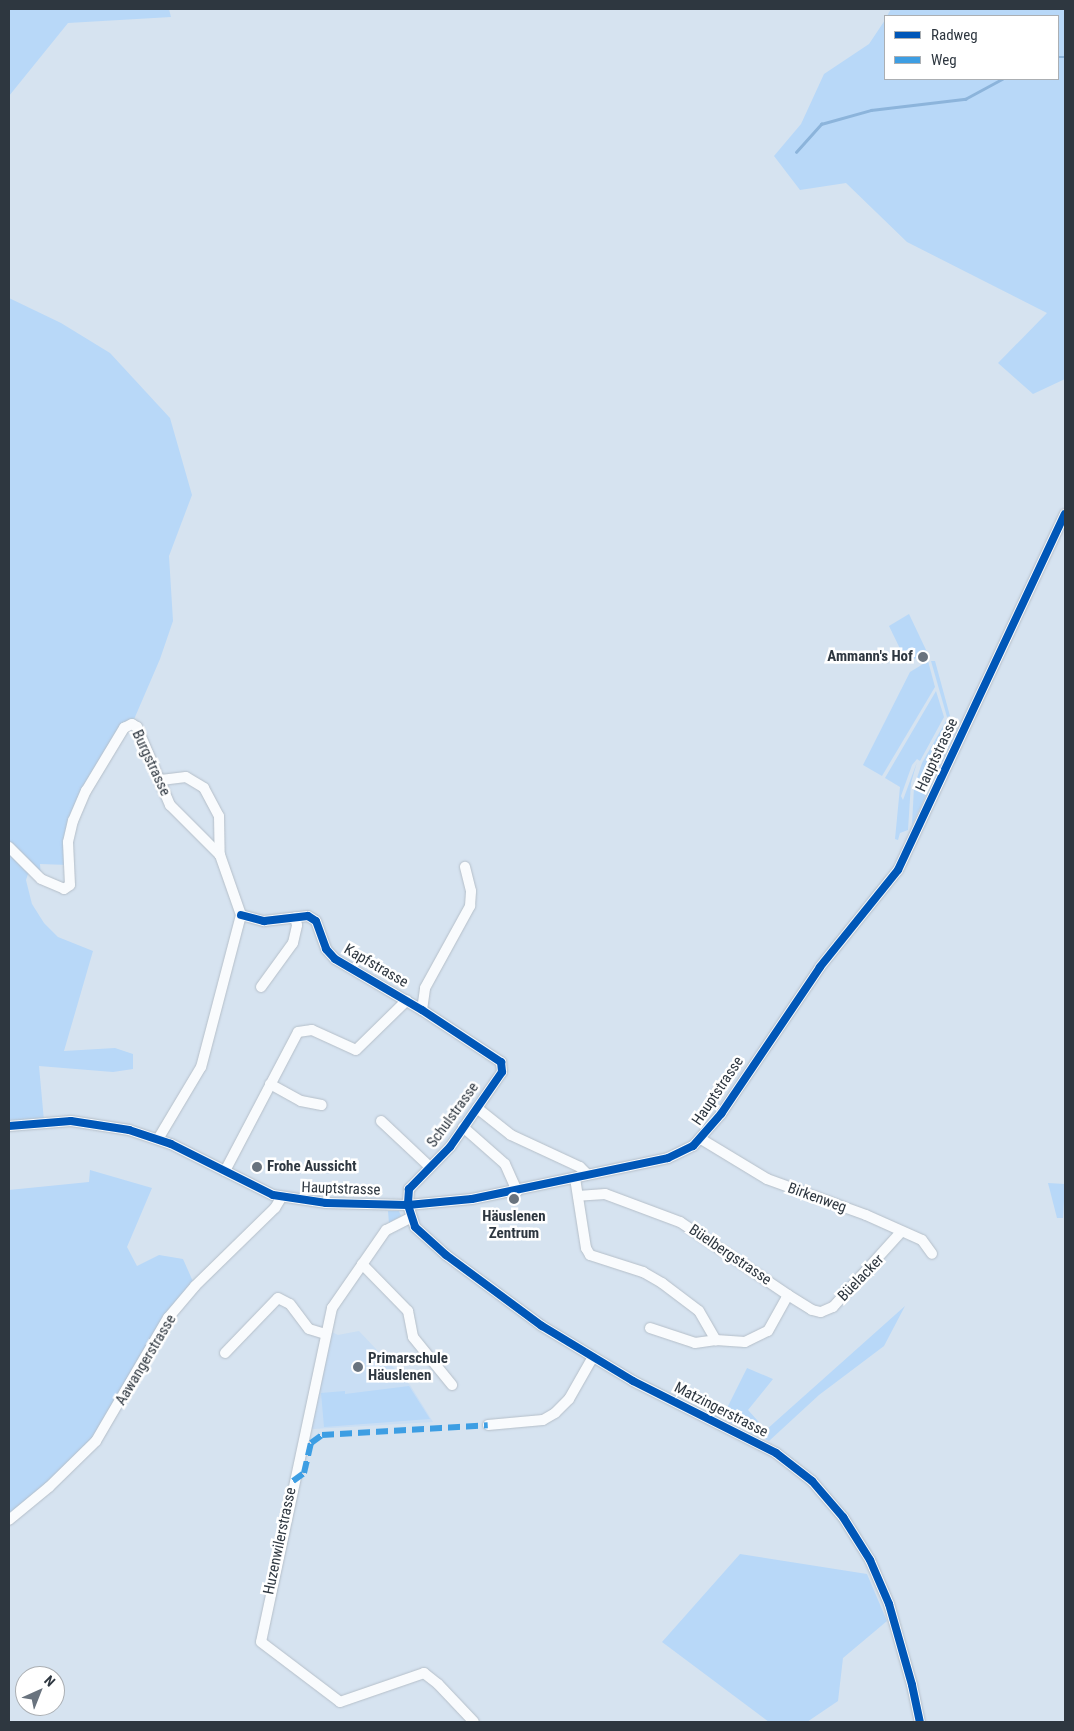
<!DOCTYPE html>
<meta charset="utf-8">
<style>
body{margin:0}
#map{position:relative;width:1074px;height:1731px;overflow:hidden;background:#d6e3f0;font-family:"Roboto Condensed",sans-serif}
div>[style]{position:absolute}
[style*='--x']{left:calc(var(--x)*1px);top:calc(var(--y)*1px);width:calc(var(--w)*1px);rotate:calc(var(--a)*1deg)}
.built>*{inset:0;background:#c9def4}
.green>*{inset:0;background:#b8d8f8}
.stream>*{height:2.5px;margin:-1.25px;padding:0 1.25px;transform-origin:1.25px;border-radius:1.25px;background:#8cb4db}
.roads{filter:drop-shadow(0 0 1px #b5bfc9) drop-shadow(0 0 1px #b5bfc9)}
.minor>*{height:10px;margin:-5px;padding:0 5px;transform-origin:5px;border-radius:5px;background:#f9fbfd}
.quiet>*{height:6px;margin-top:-3px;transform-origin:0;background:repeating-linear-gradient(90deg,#3d9ee3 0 12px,transparent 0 18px)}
.cycleway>*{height:8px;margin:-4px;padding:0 4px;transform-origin:4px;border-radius:4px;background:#0057b8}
.dots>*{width:14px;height:14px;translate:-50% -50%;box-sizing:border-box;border:2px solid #fff;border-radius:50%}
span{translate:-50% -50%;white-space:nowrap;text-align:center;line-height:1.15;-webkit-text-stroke:5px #fff;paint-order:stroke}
.poi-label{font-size:15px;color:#2e3740;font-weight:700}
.right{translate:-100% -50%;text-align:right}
.left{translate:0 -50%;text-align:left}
.street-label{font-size:15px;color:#2e3740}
.frame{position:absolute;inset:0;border:10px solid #2e3740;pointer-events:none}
.legend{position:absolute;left:884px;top:15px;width:175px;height:65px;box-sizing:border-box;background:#fff;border:1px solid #abafb3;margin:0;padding:6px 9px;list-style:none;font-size:15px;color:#2e3740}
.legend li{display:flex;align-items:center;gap:10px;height:25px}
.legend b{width:25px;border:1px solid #abafb3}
.north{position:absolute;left:15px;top:1666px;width:50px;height:50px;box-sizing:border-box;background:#fff;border:1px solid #abafb3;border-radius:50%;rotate:44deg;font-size:14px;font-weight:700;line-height:20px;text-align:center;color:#2e3740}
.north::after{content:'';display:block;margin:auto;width:18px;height:22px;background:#69737e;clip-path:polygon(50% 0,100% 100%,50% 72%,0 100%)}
</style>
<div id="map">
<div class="built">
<i style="clip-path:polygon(330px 1331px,338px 1335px,359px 1331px,410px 1385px,433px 1422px,313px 1429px,309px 1426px)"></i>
</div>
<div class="green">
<i style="clip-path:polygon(9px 9px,169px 9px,171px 17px,68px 23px,9px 96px)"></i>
<i style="clip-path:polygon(891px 9px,1065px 9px,1065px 379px,1033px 394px,998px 363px,1047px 313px,907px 242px,846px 183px,800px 190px,774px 156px,801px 124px,824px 74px,869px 44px,885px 20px,885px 79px,1058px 79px,1058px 16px,887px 16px)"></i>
<i style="clip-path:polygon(9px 298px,61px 323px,110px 353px,170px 418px,192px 495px,169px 556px,173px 621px,160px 659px,132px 724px,73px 822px,68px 865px,40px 864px,41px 879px,34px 873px,28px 874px,26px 880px,32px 904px,44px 923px,58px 937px,93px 951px,64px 1051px,115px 1048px,133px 1054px,133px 1069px,113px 1072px,39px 1066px,44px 1121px,9px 1126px)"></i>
<i style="clip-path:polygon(909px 614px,927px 652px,907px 663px,889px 626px)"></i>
<i style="clip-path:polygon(928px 661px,935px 687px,882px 776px,863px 765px,910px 672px)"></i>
<i style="clip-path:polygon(931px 661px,935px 661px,950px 716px,947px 717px)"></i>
<i style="clip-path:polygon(936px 691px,944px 717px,920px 761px,917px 759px,912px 765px,901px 796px,903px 800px,917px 762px,911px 783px,908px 830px,900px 833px,898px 840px,895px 839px,900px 787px,885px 778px)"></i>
<i style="clip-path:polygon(946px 721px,950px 723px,954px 736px,912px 825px,914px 787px,922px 763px)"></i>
<i style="clip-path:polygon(90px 1170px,152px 1188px,127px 1247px,137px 1266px,159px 1255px,183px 1259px,195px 1286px,180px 1303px,109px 1422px,9px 1520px,9px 1190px,89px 1182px)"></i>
<i style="clip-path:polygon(1048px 1183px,1065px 1184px,1063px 1218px,1057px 1218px)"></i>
<i style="clip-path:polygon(388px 1211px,399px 1211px,401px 1216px,389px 1223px)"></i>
<i style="clip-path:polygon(905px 1306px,884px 1346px,819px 1395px,769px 1441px,728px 1421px,724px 1414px,747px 1368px,773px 1379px,748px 1410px,766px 1430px)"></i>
<i style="clip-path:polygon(409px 1386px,430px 1419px,324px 1427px,321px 1393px,345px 1391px,345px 1394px)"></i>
<i style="clip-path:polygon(740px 1554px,867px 1574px,887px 1621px,843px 1658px,838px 1701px,807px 1722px,769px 1722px,662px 1642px)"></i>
</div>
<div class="stream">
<i style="--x:1058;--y:57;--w:7;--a:0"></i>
<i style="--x:796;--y:152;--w:38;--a:-48"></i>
<i style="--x:821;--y:124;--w:52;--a:-15.6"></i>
<i style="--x:871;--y:110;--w:95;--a:-6.7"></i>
<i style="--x:965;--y:99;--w:42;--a:-28.4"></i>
</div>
<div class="roads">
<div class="minor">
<i style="--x:161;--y:780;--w:25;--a:-7"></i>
<i style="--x:186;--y:777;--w:21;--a:31"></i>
<i style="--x:204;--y:788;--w:32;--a:62"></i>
<i style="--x:219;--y:816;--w:39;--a:89"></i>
<i style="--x:9;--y:847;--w:45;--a:45"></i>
<i style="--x:41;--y:879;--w:25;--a:23"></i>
<i style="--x:64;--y:889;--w:7;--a:-34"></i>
<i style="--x:70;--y:885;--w:43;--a:-92.7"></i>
<i style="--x:68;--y:842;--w:22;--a:-77"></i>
<i style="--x:73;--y:821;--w:33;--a:-67"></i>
<i style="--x:86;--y:791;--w:74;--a:-58.9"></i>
<i style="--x:124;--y:728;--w:9;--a:-27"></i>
<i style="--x:132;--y:724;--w:6;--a:31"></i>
<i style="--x:137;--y:727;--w:85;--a:67.1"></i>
<i style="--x:170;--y:805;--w:71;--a:45"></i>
<i style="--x:220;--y:855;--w:64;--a:70.7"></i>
<i style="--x:241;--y:915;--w:157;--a:104.7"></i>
<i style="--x:201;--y:1067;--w:84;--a:120.8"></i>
<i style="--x:241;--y:915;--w:24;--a:15"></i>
<i style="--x:264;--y:921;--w:44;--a:-6.5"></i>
<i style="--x:308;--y:916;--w:9;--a:32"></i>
<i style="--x:316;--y:921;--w:30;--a:70"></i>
<i style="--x:326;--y:949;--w:13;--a:48"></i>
<i style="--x:335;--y:959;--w:101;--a:30.4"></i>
<i style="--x:422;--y:1010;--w:95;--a:33.4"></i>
<i style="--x:501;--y:1062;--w:10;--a:84"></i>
<i style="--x:502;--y:1072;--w:91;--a:124.7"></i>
<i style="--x:450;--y:1147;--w:59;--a:134.3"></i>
<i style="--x:409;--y:1189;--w:16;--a:94"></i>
<i style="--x:408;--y:1205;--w:23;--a:72"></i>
<i style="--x:415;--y:1227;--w:42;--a:42.1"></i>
<i style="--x:446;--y:1255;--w:119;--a:36.5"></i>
<i style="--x:542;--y:1326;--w:106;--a:31.1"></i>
<i style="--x:633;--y:1381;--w:160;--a:26.7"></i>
<i style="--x:776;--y:1453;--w:46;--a:37.9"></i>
<i style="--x:812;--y:1481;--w:48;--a:49.3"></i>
<i style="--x:843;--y:1517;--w:51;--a:57.9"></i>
<i style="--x:870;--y:1560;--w:48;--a:66.6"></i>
<i style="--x:889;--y:1604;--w:84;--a:74.1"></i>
<i style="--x:912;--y:1685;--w:38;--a:78"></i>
<i style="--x:261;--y:987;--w:54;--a:-54"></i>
<i style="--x:293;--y:943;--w:18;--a:-77"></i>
<i style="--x:297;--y:925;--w:8;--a:-104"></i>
<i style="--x:422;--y:1010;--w:22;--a:-82"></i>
<i style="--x:425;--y:988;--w:94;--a:-61.2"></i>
<i style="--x:470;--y:906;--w:15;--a:-86"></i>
<i style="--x:471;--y:891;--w:25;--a:-104"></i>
<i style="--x:270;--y:1084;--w:35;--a:29"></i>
<i style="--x:301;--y:1101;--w:21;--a:11"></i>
<i style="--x:477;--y:1108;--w:43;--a:38.5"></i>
<i style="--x:511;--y:1135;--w:76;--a:24.9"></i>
<i style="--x:580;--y:1167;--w:11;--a:45"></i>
<i style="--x:381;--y:1121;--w:67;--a:43.2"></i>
<i style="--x:9;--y:1126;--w:62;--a:-4.6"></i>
<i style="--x:71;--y:1121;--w:59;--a:8.8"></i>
<i style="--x:129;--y:1130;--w:44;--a:18.4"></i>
<i style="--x:171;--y:1144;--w:114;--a:26.6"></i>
<i style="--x:273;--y:1195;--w:54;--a:8.6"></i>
<i style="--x:326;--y:1203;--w:82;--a:1.4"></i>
<i style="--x:408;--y:1205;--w:64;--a:-5.4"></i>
<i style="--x:472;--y:1199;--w:200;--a:-11.8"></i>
<i style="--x:668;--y:1158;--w:28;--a:-26"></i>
<i style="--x:693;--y:1146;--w:43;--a:-48.8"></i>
<i style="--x:721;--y:1114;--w:177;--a:-56"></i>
<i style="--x:820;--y:967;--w:124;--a:-51.2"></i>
<i style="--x:898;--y:870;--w:393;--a:-64.9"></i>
<i style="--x:463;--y:1127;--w:56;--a:41.4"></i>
<i style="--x:505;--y:1164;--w:30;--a:66"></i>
<i style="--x:701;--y:1139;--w:77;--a:31.2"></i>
<i style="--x:767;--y:1179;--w:105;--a:20"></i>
<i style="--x:866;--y:1215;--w:61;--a:24.1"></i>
<i style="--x:922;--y:1240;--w:17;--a:54"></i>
<i style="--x:225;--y:1171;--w:157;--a:-62.3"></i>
<i style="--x:298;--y:1032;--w:14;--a:-8"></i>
<i style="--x:312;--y:1030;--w:48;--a:24.4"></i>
<i style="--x:356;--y:1050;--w:71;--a:-44.4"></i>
<i style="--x:575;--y:1178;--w:71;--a:81.1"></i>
<i style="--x:586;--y:1248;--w:8;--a:60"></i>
<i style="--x:590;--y:1255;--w:56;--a:17.8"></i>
<i style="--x:643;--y:1272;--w:22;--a:30"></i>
<i style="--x:662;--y:1283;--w:46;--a:37.1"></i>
<i style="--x:699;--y:1311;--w:34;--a:60"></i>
<i style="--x:716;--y:1340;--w:29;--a:4"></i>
<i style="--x:745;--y:1342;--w:25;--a:-26"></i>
<i style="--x:768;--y:1331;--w:41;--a:-60.9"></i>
<i style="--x:788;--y:1295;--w:130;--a:-145.9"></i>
<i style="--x:680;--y:1222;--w:80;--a:-159.5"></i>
<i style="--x:605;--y:1194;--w:27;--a:176"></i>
<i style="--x:410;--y:1218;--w:27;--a:153"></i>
<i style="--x:386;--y:1230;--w:95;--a:124.7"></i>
<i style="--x:332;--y:1308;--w:341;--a:102"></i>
<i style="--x:261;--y:1642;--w:99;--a:37.2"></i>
<i style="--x:340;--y:1702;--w:89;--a:-19"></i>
<i style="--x:424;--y:1673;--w:18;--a:38"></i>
<i style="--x:438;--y:1684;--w:52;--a:46.5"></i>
<i style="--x:362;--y:1264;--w:66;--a:45.6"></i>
<i style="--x:408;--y:1311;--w:26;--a:79"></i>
<i style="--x:413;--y:1337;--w:62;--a:50.9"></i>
<i style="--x:788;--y:1295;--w:28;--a:32"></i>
<i style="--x:812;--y:1310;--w:9;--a:13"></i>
<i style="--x:821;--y:1312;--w:13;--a:-23"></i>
<i style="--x:833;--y:1307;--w:101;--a:-47.8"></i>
<i style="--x:650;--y:1328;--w:47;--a:18.4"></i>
<i style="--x:695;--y:1343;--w:21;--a:-8"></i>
<i style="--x:225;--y:1353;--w:76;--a:-46.1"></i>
<i style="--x:278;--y:1298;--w:13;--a:27"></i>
<i style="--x:290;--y:1304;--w:31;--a:53"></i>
<i style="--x:309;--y:1329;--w:17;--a:17"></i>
<i style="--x:488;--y:1425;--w:55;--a:-5.2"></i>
<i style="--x:543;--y:1420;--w:14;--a:-30"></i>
<i style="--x:555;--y:1413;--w:20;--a:-45"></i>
<i style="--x:569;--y:1399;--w:48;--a:-60.3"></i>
<i style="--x:9;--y:1520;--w:52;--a:-39.5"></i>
<i style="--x:49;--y:1487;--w:66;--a:-44.4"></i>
<i style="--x:96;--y:1441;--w:143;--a:-59.7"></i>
<i style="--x:168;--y:1318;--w:42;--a:-49.8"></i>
<i style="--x:195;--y:1286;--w:112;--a:-44.3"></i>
<i style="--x:275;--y:1208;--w:12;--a:-59"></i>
</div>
</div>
<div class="quiet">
<i style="--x:293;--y:1481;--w:14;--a:-36"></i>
<i style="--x:304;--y:1473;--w:31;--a:-77"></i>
<i style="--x:311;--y:1443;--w:14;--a:-36"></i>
<i style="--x:322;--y:1435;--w:166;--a:-3.4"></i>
</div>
<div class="cycleway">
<i style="--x:241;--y:915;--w:24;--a:15"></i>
<i style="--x:264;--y:921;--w:44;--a:-6.5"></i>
<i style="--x:308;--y:916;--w:9;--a:32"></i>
<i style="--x:316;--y:921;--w:30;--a:70"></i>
<i style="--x:326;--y:949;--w:13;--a:48"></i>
<i style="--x:335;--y:959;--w:101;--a:30.4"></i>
<i style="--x:422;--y:1010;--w:95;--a:33.4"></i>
<i style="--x:501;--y:1062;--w:10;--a:84"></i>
<i style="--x:502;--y:1072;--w:91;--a:124.7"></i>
<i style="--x:450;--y:1147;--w:59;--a:134.3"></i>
<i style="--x:409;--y:1189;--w:16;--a:94"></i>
<i style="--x:408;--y:1205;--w:23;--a:72"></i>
<i style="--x:415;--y:1227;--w:42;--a:42.1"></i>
<i style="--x:446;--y:1255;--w:119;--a:36.5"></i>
<i style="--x:542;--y:1326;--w:106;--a:31.1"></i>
<i style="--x:633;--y:1381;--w:160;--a:26.7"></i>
<i style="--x:776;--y:1453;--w:46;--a:37.9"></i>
<i style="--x:812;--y:1481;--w:48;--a:49.3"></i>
<i style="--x:843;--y:1517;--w:51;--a:57.9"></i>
<i style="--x:870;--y:1560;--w:48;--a:66.6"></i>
<i style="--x:889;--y:1604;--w:84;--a:74.1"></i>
<i style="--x:912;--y:1685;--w:38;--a:78"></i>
<i style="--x:9;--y:1126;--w:62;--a:-4.6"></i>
<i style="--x:71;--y:1121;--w:59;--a:8.8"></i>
<i style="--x:129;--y:1130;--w:44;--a:18.4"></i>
<i style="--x:171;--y:1144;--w:114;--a:26.6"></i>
<i style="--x:273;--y:1195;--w:54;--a:8.6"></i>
<i style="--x:326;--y:1203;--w:82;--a:1.4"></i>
<i style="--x:408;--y:1205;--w:64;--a:-5.4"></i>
<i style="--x:472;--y:1199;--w:200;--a:-11.8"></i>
<i style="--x:668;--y:1158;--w:28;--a:-26"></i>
<i style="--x:693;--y:1146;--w:43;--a:-48.8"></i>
<i style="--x:721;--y:1114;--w:177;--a:-56"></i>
<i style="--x:820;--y:967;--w:124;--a:-51.2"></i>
<i style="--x:898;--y:870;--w:393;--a:-64.9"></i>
</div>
<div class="dots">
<i style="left:923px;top:657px;background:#69737e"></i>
<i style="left:257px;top:1167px;background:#69737e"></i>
<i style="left:514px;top:1199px;background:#69737e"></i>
<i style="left:358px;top:1367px;background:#69737e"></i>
</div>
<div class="poi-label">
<span class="right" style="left:913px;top:657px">Ammann's Hof</span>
<span class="left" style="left:267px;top:1167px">Frohe Aussicht</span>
<span style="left:514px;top:1225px">Häuslenen<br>Zentrum</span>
<span class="left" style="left:368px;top:1367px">Primarschule<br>Häuslenen</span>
</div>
<div class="street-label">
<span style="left:937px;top:755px;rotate:-65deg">Hauptstrasse</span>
<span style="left:151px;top:763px;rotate:65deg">Burgstrasse</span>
<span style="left:376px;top:966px;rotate:30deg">Kapfstrasse</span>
<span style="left:718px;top:1091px;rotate:-56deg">Hauptstrasse</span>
<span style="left:453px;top:1115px;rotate:-54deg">Schulstrasse</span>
<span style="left:341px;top:1189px;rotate:2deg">Hauptstrasse</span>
<span style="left:817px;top:1198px;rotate:20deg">Birkenweg</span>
<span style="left:730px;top:1255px;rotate:34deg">Büelbergstrasse</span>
<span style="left:861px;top:1278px;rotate:-46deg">Büelacker</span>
<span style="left:146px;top:1360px;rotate:-59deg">Aawangerstrasse</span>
<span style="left:721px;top:1410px;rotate:27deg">Matzingerstrasse</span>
<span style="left:280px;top:1541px;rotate:-78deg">Huzenwilerstrasse</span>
</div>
<div class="frame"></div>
<ul class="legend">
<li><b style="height:6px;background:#0057b8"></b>Radweg</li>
<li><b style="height:6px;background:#3d9ee3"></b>Weg</li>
</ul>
<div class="north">N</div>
</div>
